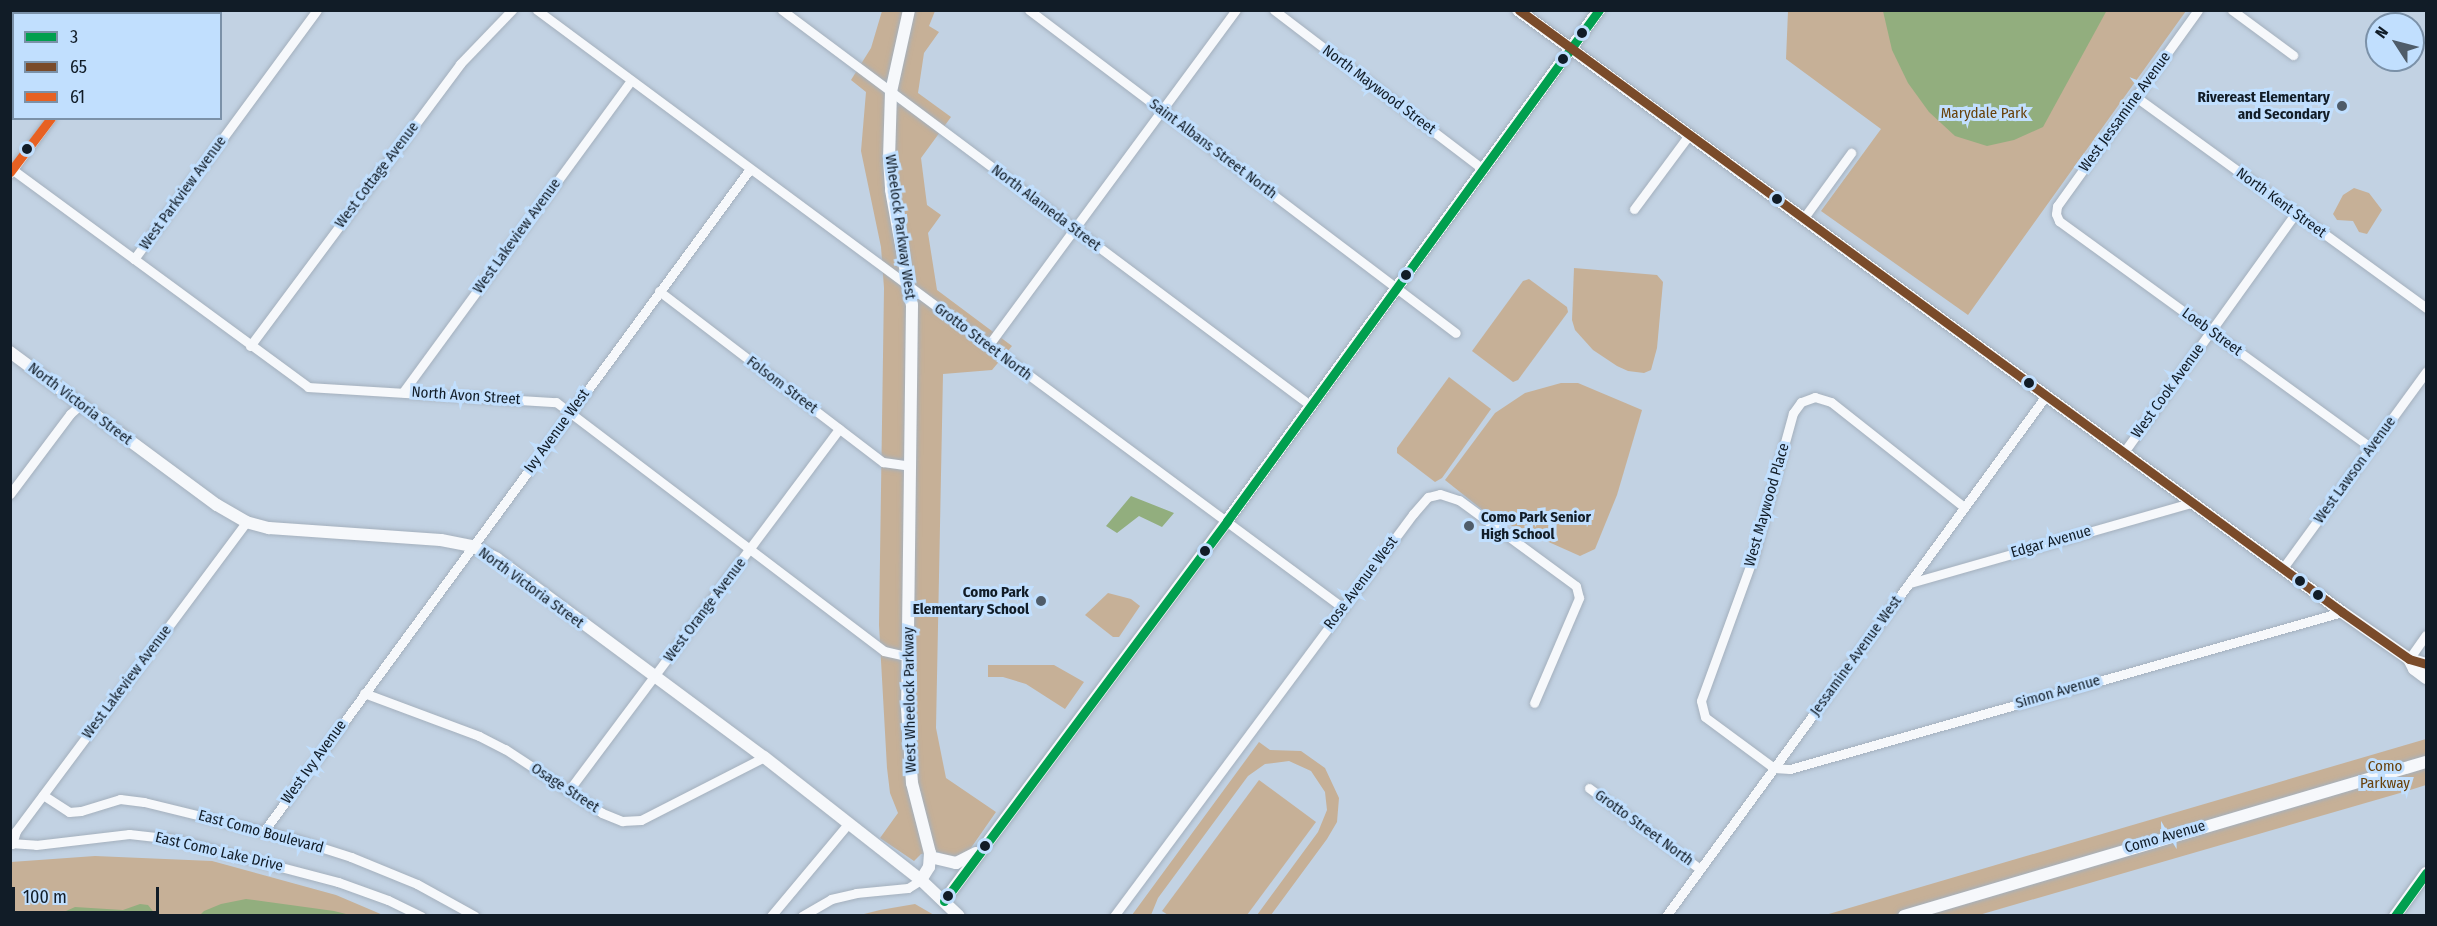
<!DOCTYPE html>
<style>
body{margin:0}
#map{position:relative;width:2437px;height:926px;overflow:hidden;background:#c2d2e3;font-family:"Fira Sans Condensed",sans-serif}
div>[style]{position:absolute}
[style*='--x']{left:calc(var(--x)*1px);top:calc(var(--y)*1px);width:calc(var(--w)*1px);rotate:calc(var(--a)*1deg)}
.green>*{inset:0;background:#c6b097}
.water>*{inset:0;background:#92ae7e}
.roads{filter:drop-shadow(0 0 2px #a4b0bd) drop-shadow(0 0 2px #a4b0bd)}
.street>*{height:9px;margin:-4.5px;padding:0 4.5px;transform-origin:4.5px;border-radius:4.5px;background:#f6f8fb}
.secondary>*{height:12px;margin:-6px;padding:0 6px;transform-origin:6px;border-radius:6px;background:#f6f8fb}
.bus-1>*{height:9px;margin:-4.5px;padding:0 4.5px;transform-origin:4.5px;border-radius:4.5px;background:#019f4f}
.bus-2>*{height:9px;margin:-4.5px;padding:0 4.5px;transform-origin:4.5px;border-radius:4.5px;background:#7a4b2a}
.bus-3>*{height:9px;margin:-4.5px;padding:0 4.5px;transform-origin:4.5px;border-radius:4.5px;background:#e76122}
.dots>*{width:16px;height:16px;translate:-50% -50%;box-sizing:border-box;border:3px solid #c1dffe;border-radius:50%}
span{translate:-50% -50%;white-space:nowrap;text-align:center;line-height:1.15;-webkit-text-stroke:6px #c1dffe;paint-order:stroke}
.street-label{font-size:15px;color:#111c27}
.poi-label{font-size:15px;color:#111c27;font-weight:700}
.right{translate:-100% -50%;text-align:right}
.left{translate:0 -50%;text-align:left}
.park-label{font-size:15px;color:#68410b}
.frame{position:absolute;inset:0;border:12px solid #111c27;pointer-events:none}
.legend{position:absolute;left:12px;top:12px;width:210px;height:108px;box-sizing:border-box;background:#c1dffe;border:2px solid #7b91a8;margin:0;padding:8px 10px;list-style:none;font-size:18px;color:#111c27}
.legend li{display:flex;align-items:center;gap:12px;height:30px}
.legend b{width:30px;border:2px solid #7b91a8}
.north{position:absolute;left:2365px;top:12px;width:60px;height:60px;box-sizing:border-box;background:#c1dffe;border:2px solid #7b91a8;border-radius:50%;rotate:306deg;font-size:16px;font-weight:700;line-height:24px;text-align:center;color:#111c27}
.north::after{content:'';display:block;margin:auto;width:21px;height:27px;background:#4f5c69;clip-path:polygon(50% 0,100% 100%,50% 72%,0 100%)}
.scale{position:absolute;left:12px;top:887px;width:147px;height:27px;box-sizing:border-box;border:3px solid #111c27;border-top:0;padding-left:8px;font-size:18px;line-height:21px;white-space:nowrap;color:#111c27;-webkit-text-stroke:4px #c1dffe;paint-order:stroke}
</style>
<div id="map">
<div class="green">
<i style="clip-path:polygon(882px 11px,935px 11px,929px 26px,939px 32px,924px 53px,918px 93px,951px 117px,921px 158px,927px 205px,941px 215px,928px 233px,937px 290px,1012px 346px,992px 370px,943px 374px,936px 728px,946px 778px,996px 812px,966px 855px,946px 857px,939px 852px,921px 854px,914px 861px,880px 838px,898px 813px,890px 793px,887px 768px,879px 625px,884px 288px,881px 247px,861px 151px,866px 92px,851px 80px,871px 48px)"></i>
<i style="clip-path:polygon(1788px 11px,2186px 11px,1968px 315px,1821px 211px,1881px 129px,1786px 59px)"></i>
<i style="clip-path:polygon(2354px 188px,2369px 193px,2382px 210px,2367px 234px,2359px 232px,2353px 221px,2337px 220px,2333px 214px,2343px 195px)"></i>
<i style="clip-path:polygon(1574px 268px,1657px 275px,1663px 282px,1657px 348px,1651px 370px,1644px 373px,1628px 371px,1617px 366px,1593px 350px,1575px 330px,1572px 320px)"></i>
<i style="clip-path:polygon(1529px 279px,1567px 307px,1568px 312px,1518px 380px,1513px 382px,1472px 351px,1523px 281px)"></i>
<i style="clip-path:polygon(1449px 377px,1491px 409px,1442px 478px,1435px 482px,1397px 453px,1397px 448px)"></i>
<i style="clip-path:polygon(1561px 383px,1578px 383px,1642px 410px,1617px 495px,1595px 549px,1580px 556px,1490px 516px,1445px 480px,1495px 413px,1525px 393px)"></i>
<i style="clip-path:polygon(1108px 593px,1131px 599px,1140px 606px,1119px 637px,1113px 637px,1085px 615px)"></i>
<i style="clip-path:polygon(988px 665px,1054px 665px,1084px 682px,1065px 709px,1026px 684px,1003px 677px,988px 677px)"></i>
<i style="clip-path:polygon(2426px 739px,2426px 785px,2407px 791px,1979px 915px,1822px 916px)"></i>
<i style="clip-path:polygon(1259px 742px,1270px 750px,1301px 751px,1325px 768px,1339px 798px,1337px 822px,1327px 839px,1271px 915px,1257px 915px,1318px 832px,1327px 810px,1325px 792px,1311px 771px,1289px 761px,1265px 764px,1248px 776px,1158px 898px,1151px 915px,1132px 915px)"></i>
<i style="clip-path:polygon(1259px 780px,1316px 822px,1247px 915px,1168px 915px,1162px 911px)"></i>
<i style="clip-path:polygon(95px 856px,212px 861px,336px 895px,383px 915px,11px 916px,11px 862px)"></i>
<i style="clip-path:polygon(915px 904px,934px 915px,860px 915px,880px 910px)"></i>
</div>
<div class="water">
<i style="clip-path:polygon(2107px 10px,2043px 127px,2014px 140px,1987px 146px,1955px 136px,1929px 112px,1908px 83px,1892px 50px,1883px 11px)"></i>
<i style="clip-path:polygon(1131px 496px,1174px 513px,1162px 527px,1139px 516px,1117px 533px,1106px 526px)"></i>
<i style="clip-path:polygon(246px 899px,334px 911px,350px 915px,200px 915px,204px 911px,221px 904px)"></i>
<i style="clip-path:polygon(140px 904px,148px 905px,156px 915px,57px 915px,75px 907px,123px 910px)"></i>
</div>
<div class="roads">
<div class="street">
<i style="--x:537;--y:10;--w:1004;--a:36.57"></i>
<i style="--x:782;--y:10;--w:659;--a:36.8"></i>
<i style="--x:1029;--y:10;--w:535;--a:37.11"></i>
<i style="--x:1274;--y:10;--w:263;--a:37.3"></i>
<i style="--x:2198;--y:10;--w:241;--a:125.7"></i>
<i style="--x:2057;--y:206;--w:8;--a:97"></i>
<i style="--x:2056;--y:214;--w:8;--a:67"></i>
<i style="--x:2059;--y:221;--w:386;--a:36"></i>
<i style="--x:2232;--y:10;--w:76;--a:36.4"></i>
<i style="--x:129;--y:14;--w:4;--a:-63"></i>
<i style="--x:2136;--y:97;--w:359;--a:36"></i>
<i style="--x:13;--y:170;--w:366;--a:36.3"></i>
<i style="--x:308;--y:387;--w:248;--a:3.5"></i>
<i style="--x:556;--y:402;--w:412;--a:37.2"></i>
<i style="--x:884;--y:651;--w:23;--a:13"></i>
<i style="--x:10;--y:173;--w:69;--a:-53.3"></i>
<i style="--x:1634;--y:209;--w:92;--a:-53.4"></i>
<i style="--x:1803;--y:219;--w:82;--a:-54"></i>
<i style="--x:134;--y:259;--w:309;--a:-53.7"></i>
<i style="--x:659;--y:291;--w:282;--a:37.4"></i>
<i style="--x:883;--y:462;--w:27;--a:8"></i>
<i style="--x:250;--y:346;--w:352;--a:-53.3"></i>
<i style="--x:460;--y:64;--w:75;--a:-46.1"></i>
<i style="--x:988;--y:346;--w:418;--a:-53.6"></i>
<i style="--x:403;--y:392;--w:386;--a:-53.8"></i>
<i style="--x:2124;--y:452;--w:294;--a:-54.3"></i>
<i style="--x:10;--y:494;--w:100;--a:-53.1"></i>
<i style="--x:70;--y:414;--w:15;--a:-42"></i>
<i style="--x:1964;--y:507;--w:169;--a:-141.7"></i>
<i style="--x:1831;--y:402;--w:17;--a:-163"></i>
<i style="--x:1815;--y:397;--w:15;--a:160"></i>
<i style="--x:1801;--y:402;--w:14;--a:126"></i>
<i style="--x:1793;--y:413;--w:147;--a:105.4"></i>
<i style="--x:1754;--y:555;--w:155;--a:110"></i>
<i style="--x:1701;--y:701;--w:16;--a:76"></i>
<i style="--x:1705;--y:717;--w:86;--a:36.5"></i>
<i style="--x:1774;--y:768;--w:16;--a:4"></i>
<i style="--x:1790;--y:769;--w:574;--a:-15.88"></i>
<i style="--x:2283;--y:568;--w:243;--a:-53.9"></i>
<i style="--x:1910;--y:583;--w:295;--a:-15.9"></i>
<i style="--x:2409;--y:659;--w:29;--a:-55"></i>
<i style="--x:364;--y:693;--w:123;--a:20.5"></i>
<i style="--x:479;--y:736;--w:29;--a:27"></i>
<i style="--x:505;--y:749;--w:116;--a:33.4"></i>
<i style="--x:602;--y:813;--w:22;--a:22"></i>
<i style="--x:622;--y:821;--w:19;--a:-3"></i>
<i style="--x:641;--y:820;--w:138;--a:-27.1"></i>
<i style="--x:1589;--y:788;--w:137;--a:36.1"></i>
<i style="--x:569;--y:790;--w:451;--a:-53.2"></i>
<i style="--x:43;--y:795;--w:31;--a:33"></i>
<i style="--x:69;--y:812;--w:12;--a:-5"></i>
<i style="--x:81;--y:811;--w:41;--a:-17.1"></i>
<i style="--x:120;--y:799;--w:24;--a:7"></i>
<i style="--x:144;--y:802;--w:155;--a:13.8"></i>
<i style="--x:295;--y:839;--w:59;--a:17.8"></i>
<i style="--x:351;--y:857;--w:71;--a:22.2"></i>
<i style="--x:417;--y:884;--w:66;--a:28.9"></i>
<i style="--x:264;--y:831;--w:821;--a:-53.72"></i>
<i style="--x:10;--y:843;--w:26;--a:4"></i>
<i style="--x:36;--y:845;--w:94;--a:-6.7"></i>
<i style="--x:129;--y:834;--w:45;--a:6.3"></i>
<i style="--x:174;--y:839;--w:170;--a:14.7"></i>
<i style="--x:338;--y:882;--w:53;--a:19.8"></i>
<i style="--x:388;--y:900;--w:37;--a:26"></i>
<i style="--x:12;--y:844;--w:14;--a:-73"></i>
<i style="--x:16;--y:831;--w:385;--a:-53.3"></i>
<i style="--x:771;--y:916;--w:120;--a:-50.1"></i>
<i style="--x:802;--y:916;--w:34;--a:-30"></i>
<i style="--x:831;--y:899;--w:26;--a:-13"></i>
<i style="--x:856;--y:893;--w:52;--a:-5.5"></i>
<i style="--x:908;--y:888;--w:15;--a:-32"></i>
<i style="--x:1114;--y:916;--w:501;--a:-53.36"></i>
<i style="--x:1413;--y:514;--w:23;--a:-49"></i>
<i style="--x:1428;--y:497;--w:12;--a:-14"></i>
<i style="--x:1440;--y:494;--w:20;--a:18"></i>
<i style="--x:1459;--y:500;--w:145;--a:36.3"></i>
<i style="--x:1576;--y:586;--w:12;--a:76"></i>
<i style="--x:1579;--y:598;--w:114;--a:113.2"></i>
<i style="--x:1666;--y:916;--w:643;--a:-53.86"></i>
</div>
<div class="secondary">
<i style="--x:909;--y:10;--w:84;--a:102.4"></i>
<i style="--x:891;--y:92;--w:67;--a:91.7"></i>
<i style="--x:889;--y:159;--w:31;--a:86"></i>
<i style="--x:891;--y:190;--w:117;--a:79.7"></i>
<i style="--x:912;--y:305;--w:403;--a:90.7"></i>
<i style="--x:907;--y:708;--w:75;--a:86.2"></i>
<i style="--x:912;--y:783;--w:72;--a:75.6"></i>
<i style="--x:930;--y:853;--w:14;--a:94"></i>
<i style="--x:929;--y:867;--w:15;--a:122"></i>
<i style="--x:1518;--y:10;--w:1020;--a:36.15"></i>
<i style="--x:2342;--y:612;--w:82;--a:35"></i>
<i style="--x:2409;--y:659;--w:18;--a:16"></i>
<i style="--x:10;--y:352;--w:257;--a:36.5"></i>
<i style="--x:217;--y:505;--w:34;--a:30"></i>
<i style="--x:246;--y:522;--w:24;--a:15"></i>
<i style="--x:269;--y:528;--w:172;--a:4"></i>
<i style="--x:441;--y:540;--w:32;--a:11"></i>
<i style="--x:472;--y:546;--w:28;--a:27"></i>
<i style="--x:497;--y:559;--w:332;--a:36.6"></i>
<i style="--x:764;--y:757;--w:199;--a:38.1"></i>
<i style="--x:921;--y:880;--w:52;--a:43.5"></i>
<i style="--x:2409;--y:659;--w:11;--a:63"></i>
<i style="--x:2414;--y:669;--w:15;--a:37"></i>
<i style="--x:930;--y:857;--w:27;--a:13"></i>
<i style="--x:956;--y:863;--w:22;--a:-27"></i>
<i style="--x:944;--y:901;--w:474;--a:-53.3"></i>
<i style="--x:1227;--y:521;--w:632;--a:-53.95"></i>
<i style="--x:1904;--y:916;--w:544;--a:-16.44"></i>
<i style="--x:2395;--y:916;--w:53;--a:-54.2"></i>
</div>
</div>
<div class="bus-1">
<i style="--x:944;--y:901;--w:474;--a:-53.3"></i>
<i style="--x:1227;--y:521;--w:632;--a:-53.95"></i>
<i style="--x:2395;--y:916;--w:53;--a:-54.2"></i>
</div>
<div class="bus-2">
<i style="--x:1519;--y:10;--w:1020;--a:36.18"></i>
<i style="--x:2342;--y:612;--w:82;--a:35"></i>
<i style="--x:2409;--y:659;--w:18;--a:16"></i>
</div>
<div class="bus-3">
<i style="--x:10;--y:172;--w:68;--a:-52.8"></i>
</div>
<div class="dots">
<i style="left:1582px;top:33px;background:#111c27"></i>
<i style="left:1563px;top:59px;background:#111c27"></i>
<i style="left:2342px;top:106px;background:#4f5c69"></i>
<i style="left:27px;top:149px;background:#111c27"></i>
<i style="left:1777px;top:199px;background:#111c27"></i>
<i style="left:1406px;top:275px;background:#111c27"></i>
<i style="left:2029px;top:383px;background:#111c27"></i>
<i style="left:1469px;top:526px;background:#4f5c69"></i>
<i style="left:1205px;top:551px;background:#111c27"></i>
<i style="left:2300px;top:581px;background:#111c27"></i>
<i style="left:2318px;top:595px;background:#111c27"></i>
<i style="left:1041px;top:601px;background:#4f5c69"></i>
<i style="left:985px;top:846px;background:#111c27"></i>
<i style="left:948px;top:896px;background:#111c27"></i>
</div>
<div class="street-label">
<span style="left:1379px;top:90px;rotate:37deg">North Maywood Street</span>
<span style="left:2125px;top:112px;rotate:-54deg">West Jessamine Avenue</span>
<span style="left:1213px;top:149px;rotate:37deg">Saint Albans Street North</span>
<span style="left:377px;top:175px;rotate:-53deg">West Cottage Avenue</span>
<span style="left:183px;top:193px;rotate:-54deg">West Parkview Avenue</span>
<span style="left:2281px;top:203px;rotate:36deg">North Kent Street</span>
<span style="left:1046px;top:208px;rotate:37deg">North Alameda Street</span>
<span style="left:900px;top:227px;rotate:82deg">Wheelock Parkway West</span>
<span style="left:517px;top:236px;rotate:-54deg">West Lakeview Avenue</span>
<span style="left:2212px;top:332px;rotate:36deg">Loeb Street</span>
<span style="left:983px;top:342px;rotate:37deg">Grotto Street North</span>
<span style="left:782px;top:385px;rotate:37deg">Folsom Street</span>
<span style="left:2168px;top:391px;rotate:-54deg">West Cook Avenue</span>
<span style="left:466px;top:396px;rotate:4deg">North Avon Street</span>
<span style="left:80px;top:404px;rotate:37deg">North Victoria Street</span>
<span style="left:557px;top:431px;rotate:-54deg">Ivy Avenue West</span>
<span style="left:2355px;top:470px;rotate:-54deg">West Lawson Avenue</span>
<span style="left:1767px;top:505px;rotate:-74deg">West Maywood Place</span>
<span style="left:2051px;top:542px;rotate:-16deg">Edgar Avenue</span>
<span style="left:1361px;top:583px;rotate:-53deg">Rose Avenue West</span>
<span style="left:531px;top:588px;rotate:36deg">North Victoria Street</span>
<span style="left:705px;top:610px;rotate:-53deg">West Orange Avenue</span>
<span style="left:1856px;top:656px;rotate:-54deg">Jessamine Avenue West</span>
<span style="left:127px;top:682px;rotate:-53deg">West Lakeview Avenue</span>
<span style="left:2058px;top:692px;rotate:-16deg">Simon Avenue</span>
<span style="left:910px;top:700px;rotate:-91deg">West Wheelock Parkway</span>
<span style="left:314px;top:762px;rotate:-54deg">West Ivy Avenue</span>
<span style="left:565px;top:788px;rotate:33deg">Osage Street</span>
<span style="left:1644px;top:828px;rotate:36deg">Grotto Street North</span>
<span style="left:261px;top:832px;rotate:15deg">East Como Boulevard</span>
<span style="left:2165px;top:837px;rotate:-16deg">Como Avenue</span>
<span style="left:219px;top:852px;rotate:13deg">East Como Lake Drive</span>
</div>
<div class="poi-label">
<span class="right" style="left:2330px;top:106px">Rivereast Elementary<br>and Secondary</span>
<span class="left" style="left:1481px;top:526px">Como Park Senior<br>High School</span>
<span class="right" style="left:1029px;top:601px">Como Park<br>Elementary School</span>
</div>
<div class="park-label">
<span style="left:1984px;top:114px">Marydale Park</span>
<span style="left:2385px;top:775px">Como<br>Parkway</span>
</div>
<div class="frame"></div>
<ul class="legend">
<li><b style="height:8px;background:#019f4f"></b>3</li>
<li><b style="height:8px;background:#7a4b2a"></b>65</li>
<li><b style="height:8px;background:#e76122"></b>61</li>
</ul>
<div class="north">N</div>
<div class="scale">100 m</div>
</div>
